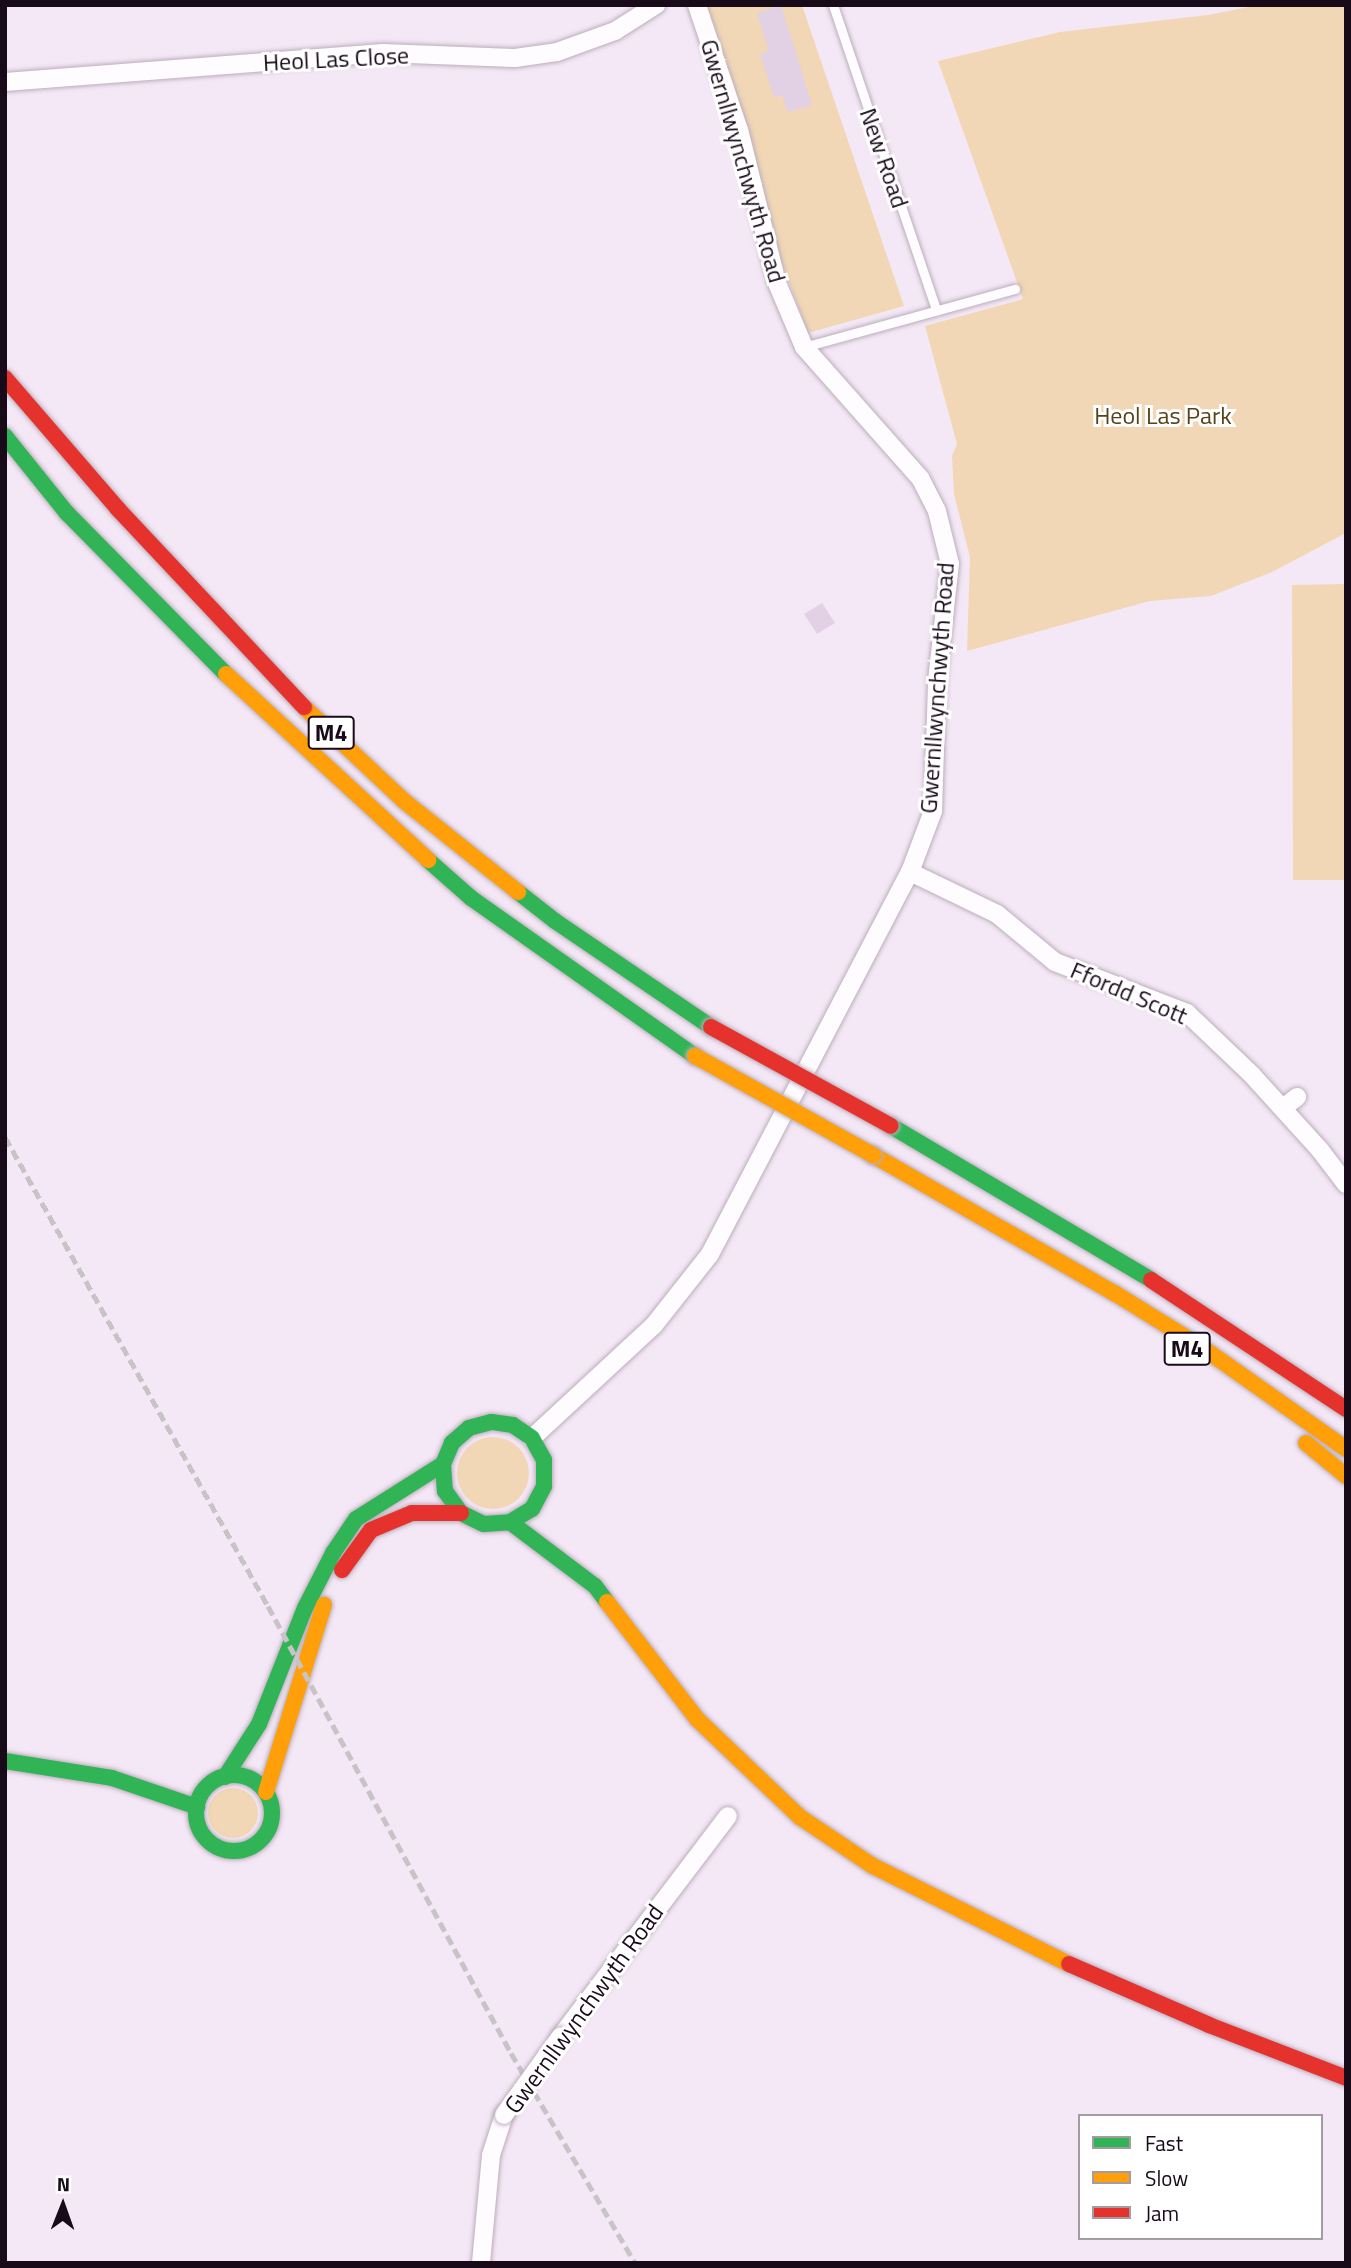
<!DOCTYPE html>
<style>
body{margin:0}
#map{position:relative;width:1351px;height:2268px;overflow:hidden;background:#f5e8f6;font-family:"Titillium Web",sans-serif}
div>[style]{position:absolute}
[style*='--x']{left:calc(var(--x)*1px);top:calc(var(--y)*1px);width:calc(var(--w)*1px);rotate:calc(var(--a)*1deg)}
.green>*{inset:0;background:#f1d7b5}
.round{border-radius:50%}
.building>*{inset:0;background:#e2d1e4}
.roads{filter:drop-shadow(0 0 2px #bbaebc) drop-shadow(0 0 2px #bbaebc)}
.lane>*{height:9px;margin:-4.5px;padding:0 4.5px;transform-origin:4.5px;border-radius:4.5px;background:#fefcfe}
.street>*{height:18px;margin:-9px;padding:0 9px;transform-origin:9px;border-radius:9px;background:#fefcfe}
.fast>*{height:16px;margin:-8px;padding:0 8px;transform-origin:8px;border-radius:8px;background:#30b455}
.fast>.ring{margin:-8px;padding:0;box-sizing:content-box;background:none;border:16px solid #30b455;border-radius:50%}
.slow>*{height:16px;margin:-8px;padding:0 8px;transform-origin:8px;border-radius:8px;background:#ff9f0a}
.jam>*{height:16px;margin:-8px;padding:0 8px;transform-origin:8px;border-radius:8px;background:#e5322d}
.rail>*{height:5px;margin-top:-2.5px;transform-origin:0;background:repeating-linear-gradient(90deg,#c7c3c7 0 10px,transparent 0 15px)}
.bridges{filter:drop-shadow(0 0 2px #bbaebc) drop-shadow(0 0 2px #bbaebc)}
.street-bridge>*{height:18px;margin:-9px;padding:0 9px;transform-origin:9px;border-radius:9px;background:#fefcfe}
.slow-bridge>*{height:16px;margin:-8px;padding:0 8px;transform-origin:8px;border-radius:8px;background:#ff9f0a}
.jam-bridge>*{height:16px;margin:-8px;padding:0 8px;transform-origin:8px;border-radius:8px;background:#e5322d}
span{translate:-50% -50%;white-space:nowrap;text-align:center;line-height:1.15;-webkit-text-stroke:6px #fff;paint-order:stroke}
.shield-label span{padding:2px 5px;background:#fff;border:2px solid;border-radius:5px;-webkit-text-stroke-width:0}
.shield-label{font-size:23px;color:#180a19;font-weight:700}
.street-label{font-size:24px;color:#180a19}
.park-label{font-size:24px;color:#564319}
.frame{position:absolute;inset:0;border:7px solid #180a19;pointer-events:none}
.legend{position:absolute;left:1078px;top:2114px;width:245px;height:126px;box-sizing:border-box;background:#fff;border:2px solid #a39da3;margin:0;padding:9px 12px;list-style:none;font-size:21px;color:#180a19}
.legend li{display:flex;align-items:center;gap:14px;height:35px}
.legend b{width:35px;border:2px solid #a39da3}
.north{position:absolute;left:28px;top:2170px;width:70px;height:70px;-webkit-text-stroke:5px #fff;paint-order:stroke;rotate:1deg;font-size:19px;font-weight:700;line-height:28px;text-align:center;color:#180a19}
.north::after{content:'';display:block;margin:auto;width:24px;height:32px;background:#180a19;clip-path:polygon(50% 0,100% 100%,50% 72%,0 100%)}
</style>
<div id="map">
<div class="green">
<i style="clip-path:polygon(707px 5px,802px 5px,904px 306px,808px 333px,774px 242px)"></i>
<i style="clip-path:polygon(1259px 5px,1346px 5px,1346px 533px,1272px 572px,1211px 596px,1150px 601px,967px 651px,970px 557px,954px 494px,952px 456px,957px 444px,925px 326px,1023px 299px,938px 61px,1060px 32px,1208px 15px)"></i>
<i style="clip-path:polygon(1346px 584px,1346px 880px,1293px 880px,1292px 585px)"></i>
<i class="round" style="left:457px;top:1437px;width:72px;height:72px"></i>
<i class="round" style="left:208px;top:1788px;width:50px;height:50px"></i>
</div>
<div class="building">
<i style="clip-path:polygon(781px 5px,812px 105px,788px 112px,782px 95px,774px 97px,760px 54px,769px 51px,757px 13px)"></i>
<i style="clip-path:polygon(822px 603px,835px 623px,817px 634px,804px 614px)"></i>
</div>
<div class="roads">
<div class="lane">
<i style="--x:833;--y:5;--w:322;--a:71.3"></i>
<i style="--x:804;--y:347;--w:219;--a:-15.4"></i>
</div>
<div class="street">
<i style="--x:5;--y:82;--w:379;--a:-4.4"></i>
<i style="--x:383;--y:53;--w:132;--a:2.2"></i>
<i style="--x:515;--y:58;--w:42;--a:-8.1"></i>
<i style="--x:557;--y:52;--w:62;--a:-19.9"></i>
<i style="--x:615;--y:31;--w:49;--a:-32.4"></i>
<i style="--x:910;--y:872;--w:97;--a:25.8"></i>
<i style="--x:997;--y:914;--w:75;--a:39.6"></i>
<i style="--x:1055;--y:962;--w:142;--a:21.1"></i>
<i style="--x:1187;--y:1013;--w:90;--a:43.6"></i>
<i style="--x:1252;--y:1075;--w:101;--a:47.8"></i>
<i style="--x:1320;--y:1150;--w:43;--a:52.6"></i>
<i style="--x:1283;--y:1108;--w:18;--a:-38"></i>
<i style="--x:532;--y:1438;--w:166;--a:-42.8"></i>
<i style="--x:654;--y:1325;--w:90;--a:-51.7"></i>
<i style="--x:710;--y:1254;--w:431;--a:-62.4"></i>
<i style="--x:910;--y:872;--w:65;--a:-69.3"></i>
<i style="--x:933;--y:811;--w:130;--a:-88.2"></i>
<i style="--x:937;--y:681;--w:118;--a:-83.7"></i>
<i style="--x:950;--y:564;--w:55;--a:-103.8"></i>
<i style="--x:937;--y:511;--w:37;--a:-117"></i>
<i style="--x:920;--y:478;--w:175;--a:-131.5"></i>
<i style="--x:804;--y:347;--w:69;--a:-112.9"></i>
<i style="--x:777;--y:283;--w:158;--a:-103.9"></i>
<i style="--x:739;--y:130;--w:132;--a:-108.6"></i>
<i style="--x:561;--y:2036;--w:276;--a:-52.8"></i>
<i style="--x:481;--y:2263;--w:108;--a:-84.7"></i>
<i style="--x:491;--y:2155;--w:42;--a:-72"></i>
</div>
<div class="fast">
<i style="--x:5;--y:436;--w:99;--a:51.2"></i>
<i style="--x:67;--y:513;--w:226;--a:45.4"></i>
<i style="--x:428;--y:860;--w:57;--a:41.5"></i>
<i style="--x:471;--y:898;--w:274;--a:35.2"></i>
<i style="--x:518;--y:892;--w:47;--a:38.1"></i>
<i style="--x:555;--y:921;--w:189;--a:34.2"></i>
<i style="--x:891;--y:1126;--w:302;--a:30.6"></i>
<i style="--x:510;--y:1522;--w:26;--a:-31"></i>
<i style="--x:532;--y:1509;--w:26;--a:-62"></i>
<i style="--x:544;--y:1486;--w:26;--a:-90"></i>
<i style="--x:544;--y:1460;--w:25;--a:-119"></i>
<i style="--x:532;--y:1438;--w:23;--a:-146"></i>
<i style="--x:513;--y:1425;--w:22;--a:-172"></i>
<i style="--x:491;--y:1422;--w:23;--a:165"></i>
<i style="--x:469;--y:1428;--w:23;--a:139"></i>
<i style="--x:452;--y:1443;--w:23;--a:113"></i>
<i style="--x:443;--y:1464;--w:27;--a:86"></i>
<i style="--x:445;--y:1491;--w:27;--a:54"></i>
<i style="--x:461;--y:1513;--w:25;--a:26"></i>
<i style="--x:484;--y:1524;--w:26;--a:-4"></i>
<i style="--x:510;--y:1522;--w:106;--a:37"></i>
<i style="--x:595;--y:1586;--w:20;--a:53"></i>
<i style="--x:5;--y:1761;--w:108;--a:9"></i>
<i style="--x:112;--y:1778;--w:90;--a:18.8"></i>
<i class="ring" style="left:196px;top:1775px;width:60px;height:60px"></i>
<i style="--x:225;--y:1777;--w:63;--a:-57.3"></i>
<i style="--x:259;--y:1724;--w:125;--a:-68.4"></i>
<i style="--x:305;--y:1608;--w:62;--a:-63"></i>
<i style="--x:333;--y:1553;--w:41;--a:-55.9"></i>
<i style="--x:356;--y:1519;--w:103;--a:-32.3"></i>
</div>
<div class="slow">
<i style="--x:226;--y:674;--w:275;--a:42.6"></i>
<i style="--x:304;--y:707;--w:137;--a:43.2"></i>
<i style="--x:404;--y:801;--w:146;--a:38.6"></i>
<i style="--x:873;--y:1155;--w:280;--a:29.8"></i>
<i style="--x:1116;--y:1294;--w:102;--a:31.8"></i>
<i style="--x:1203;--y:1348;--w:175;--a:35.2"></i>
<i style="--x:1306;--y:1443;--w:52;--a:39.5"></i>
<i style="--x:607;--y:1602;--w:148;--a:52.4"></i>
<i style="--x:697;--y:1719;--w:142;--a:43.6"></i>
<i style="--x:800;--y:1817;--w:88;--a:33.9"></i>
<i style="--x:873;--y:1866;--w:219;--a:26.6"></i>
<i style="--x:266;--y:1792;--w:196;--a:-72.8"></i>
</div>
<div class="jam">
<i style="--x:5;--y:378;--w:173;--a:49.2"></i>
<i style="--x:118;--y:509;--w:272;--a:46.8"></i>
<i style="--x:1151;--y:1280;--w:234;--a:33.5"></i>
<i style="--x:342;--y:1570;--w:49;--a:-54.1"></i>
<i style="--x:371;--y:1530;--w:44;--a:-22.5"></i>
<i style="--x:412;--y:1513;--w:49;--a:0"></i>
<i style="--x:1069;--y:1964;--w:153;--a:23.5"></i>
<i style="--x:1209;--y:2025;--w:147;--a:21.1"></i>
</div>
</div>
<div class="rail">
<i style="--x:5;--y:1137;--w:538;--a:60.72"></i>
<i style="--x:268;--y:1606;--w:509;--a:61.47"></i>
<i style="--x:511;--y:2053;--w:244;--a:59.4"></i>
</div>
<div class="bridges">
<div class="street-bridge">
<i style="--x:504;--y:2115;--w:97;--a:-54.2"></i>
</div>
<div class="slow-bridge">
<i style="--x:695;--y:1056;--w:204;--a:29.1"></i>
</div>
<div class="jam-bridge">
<i style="--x:711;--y:1027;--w:205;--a:28.8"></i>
</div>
</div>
<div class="shield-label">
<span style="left:331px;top:733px">M4</span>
<span style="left:1187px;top:1349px">M4</span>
</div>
<div class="street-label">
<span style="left:336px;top:59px;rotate:-3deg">Heol Las Close</span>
<span style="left:884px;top:158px;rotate:71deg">New Road</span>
<span style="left:743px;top:161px;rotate:74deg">Gwernllwynchwyth Road</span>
<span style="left:937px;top:688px;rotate:-86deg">Gwernllwynchwyth Road</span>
<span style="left:1129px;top:993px;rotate:23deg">Ffordd Scott</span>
<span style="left:584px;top:2009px;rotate:-54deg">Gwernllwynchwyth Road</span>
</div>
<div class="park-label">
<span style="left:1163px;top:416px">Heol Las Park</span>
</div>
<div class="frame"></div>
<ul class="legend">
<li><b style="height:9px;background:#30b455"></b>Fast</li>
<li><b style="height:9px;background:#ff9f0a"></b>Slow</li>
<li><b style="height:9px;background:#e5322d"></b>Jam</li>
</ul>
<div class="north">N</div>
</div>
